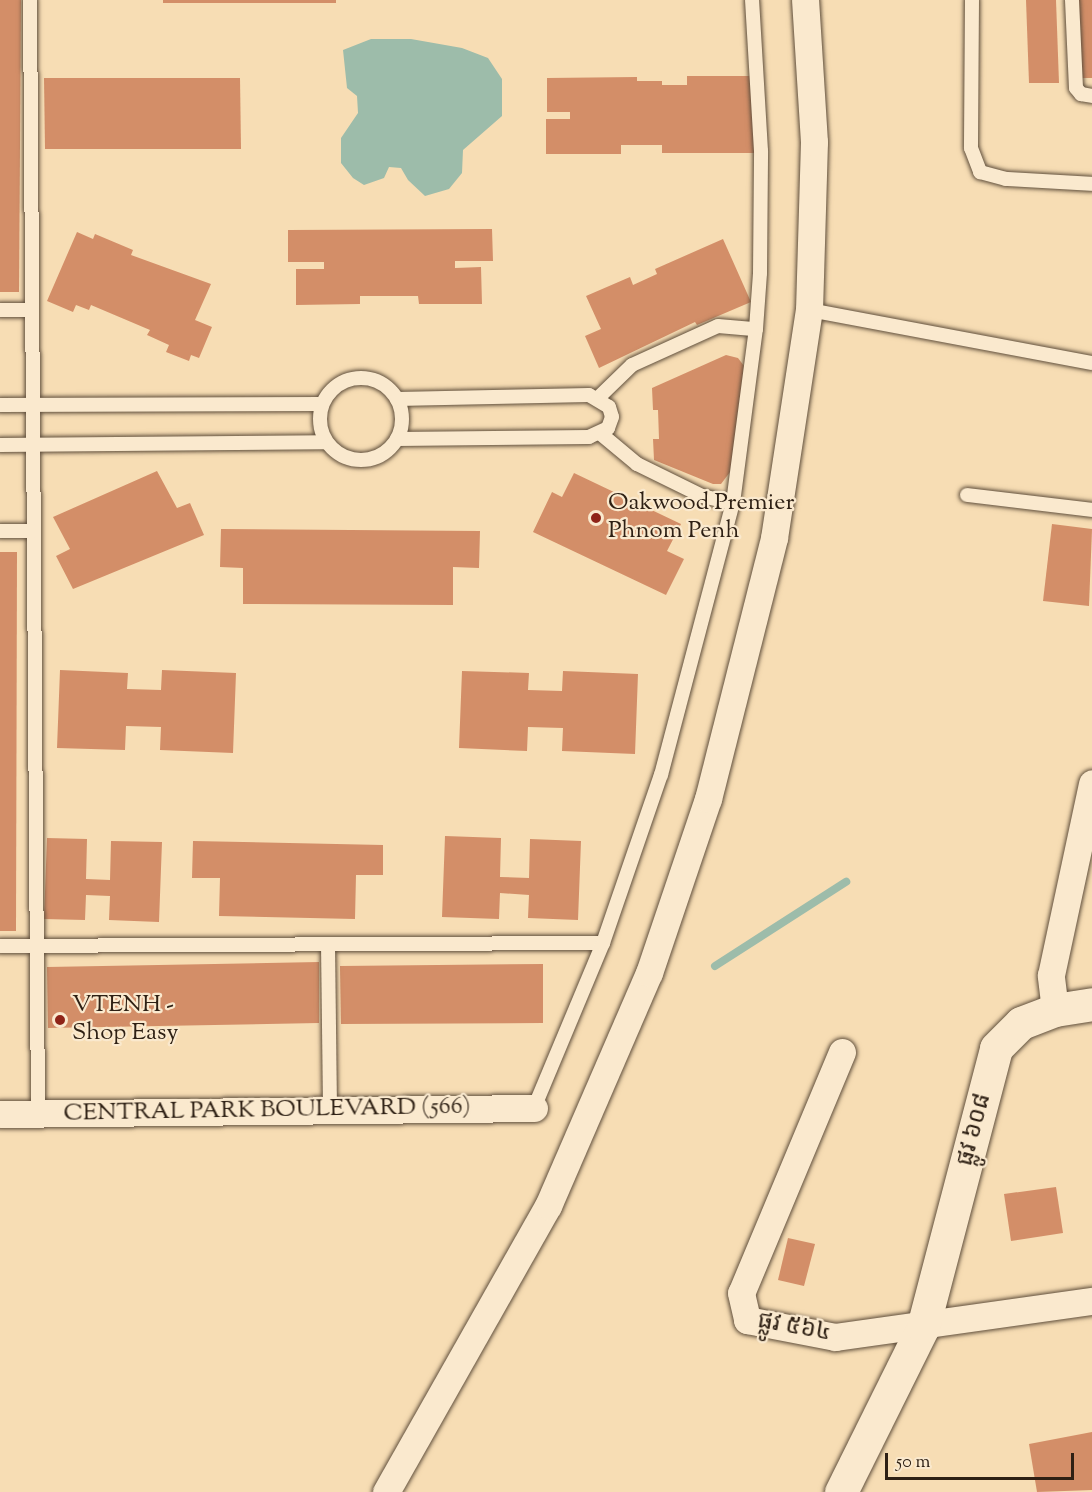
<!DOCTYPE html>
<meta charset="utf-8">
<style>
body{margin:0}
#map{position:relative;width:1092px;height:1492px;overflow:hidden;background:#f7ddb4;font-family:"Sorts Mill Goudy","Noto Sans Khmer",serif}
div>[style]{position:absolute}
[style*='--x']{left:calc(var(--x)*1px);top:calc(var(--y)*1px);width:calc(var(--w)*1px);rotate:calc(var(--a)*1deg)}
.water>*{inset:0;background:#9dbcaa}
.stream>*{height:8px;margin:-4px;padding:0 4px;transform-origin:4px;border-radius:4px;background:#9dbcaa}
.building>*{inset:0;background:#d38e68}
.roads{filter:drop-shadow(0 0 2px #604f3c) drop-shadow(0 0 2px #604f3c)}
.service>*{height:14px;margin:-7px;padding:0 7px;transform-origin:7px;border-radius:7px;background:#fae9ce}
.service>.ring{margin:-7px;padding:0;box-sizing:content-box;background:none;border:14px solid #fae9ce;border-radius:50%}
.minor>*{height:27px;margin:-13.5px;padding:0 13.5px;transform-origin:13.5px;border-radius:13.5px;background:#fae9ce}
.tertiary>*{height:33px;margin:-16.5px;padding:0 16.5px;transform-origin:16.5px;border-radius:16.5px;background:#fae9ce}
.dots>*{width:16px;height:16px;translate:-50% -50%;box-sizing:border-box;border:3px solid #fae9ce;border-radius:50%}
span{translate:-50% -50%;white-space:nowrap;text-align:center;line-height:1.15;-webkit-text-stroke:4.5px #fae9ce;paint-order:stroke}
.poi-label{font-size:24px;color:#2e2014}
.left{translate:0 -50%;text-align:left}
.street-label{font-size:24px;color:#2e2014}
.scale{position:absolute;left:885px;top:1453px;width:189px;height:27px;box-sizing:border-box;border:3px solid #2e2014;border-top:0;padding-left:8px;font-size:18px;line-height:21px;white-space:nowrap;color:#2e2014;-webkit-text-stroke:4px #fae9ce;paint-order:stroke}
</style>
<div id="map">
<div class="water">
<i style="clip-path:polygon(371px 39px,411px 39px,462px 48px,488px 58px,502px 79px,502px 116px,463px 150px,462px 173px,449px 189px,425px 196px,408px 180px,401px 168px,389px 167px,384px 178px,364px 185px,353px 178px,341px 163px,341px 138px,358px 113px,357px 96px,347px 88px,343px 50px)"></i>
</div>
<div class="stream">
<i style="--x:715;--y:966;--w:156;--a:-32.7"></i>
</div>
<div class="building">
<i style="clip-path:polygon(0 0,21px 0,19px 292px,0 292px)"></i>
<i style="clip-path:polygon(163px 0,336px 0,336px 3px,163px 3px)"></i>
<i style="clip-path:polygon(1026px 0,1056px 0,1059px 83px,1029px 83px)"></i>
<i style="clip-path:polygon(1078px 0,1092px 0,1092px 78px,1082px 78px)"></i>
<i style="clip-path:polygon(687px 76px,754px 76px,755px 153px,662px 153px,662px 145px,621px 145px,621px 154px,546px 154px,546px 119px,570px 119px,570px 112px,547px 112px,547px 78px,637px 77px,637px 81px,662px 81px,662px 85px,687px 85px)"></i>
<i style="clip-path:polygon(44px 78px,240px 78px,241px 149px,45px 149px)"></i>
<i style="clip-path:polygon(492px 229px,493px 261px,455px 261px,455px 268px,481px 267px,482px 304px,419px 304px,418px 296px,360px 296px,360px 304px,296px 305px,296px 269px,324px 269px,324px 262px,288px 262px,288px 230px)"></i>
<i style="clip-path:polygon(77px 232px,93px 239px,95px 234px,133px 250px,131px 255px,211px 284px,195px 320px,212px 327px,199px 358px,191px 355px,189px 361px,166px 352px,169px 345px,147px 335px,150px 330px,91px 305px,89px 310px,76px 305px,73px 312px,47px 301px)"></i>
<i style="clip-path:polygon(723px 239px,751px 302px,697px 325px,695px 322px,599px 368px,585px 336px,601px 329px,586px 296px,630px 277px,633px 285px,657px 274px,655px 269px)"></i>
<i style="clip-path:polygon(726px 355px,738px 358px,744px 366px,743px 375px,747px 375px,735px 472px,730px 472px,721px 484px,713px 484px,654px 460px,653px 439px,659px 439px,658px 410px,653px 410px,652px 388px)"></i>
<i style="clip-path:polygon(157px 471px,177px 508px,190px 503px,204px 535px,73px 589px,56px 556px,70px 549px,53px 517px)"></i>
<i style="clip-path:polygon(574px 473px,681px 524px,667px 551px,684px 559px,666px 595px,533px 532px,552px 492px,562px 497px)"></i>
<i style="clip-path:polygon(1052px 524px,1092px 529px,1089px 606px,1043px 601px)"></i>
<i style="clip-path:polygon(221px 529px,480px 531px,479px 568px,453px 567px,453px 605px,243px 604px,243px 568px,220px 567px)"></i>
<i style="clip-path:polygon(0 552px,17px 552px,16px 931px,0 931px)"></i>
<i style="clip-path:polygon(60px 670px,128px 673px,127px 689px,161px 690px,162px 670px,236px 673px,233px 753px,160px 750px,161px 727px,126px 726px,125px 750px,57px 748px)"></i>
<i style="clip-path:polygon(462px 671px,529px 673px,528px 690px,562px 691px,563px 671px,638px 674px,635px 754px,562px 751px,563px 728px,528px 727px,527px 751px,459px 748px)"></i>
<i style="clip-path:polygon(445px 836px,501px 838px,500px 877px,529px 878px,530px 839px,581px 841px,578px 920px,528px 918px,529px 895px,500px 893px,499px 919px,442px 917px)"></i>
<i style="clip-path:polygon(47px 838px,87px 839px,86px 879px,110px 880px,111px 841px,162px 842px,159px 922px,109px 920px,110px 896px,86px 895px,85px 920px,44px 919px)"></i>
<i style="clip-path:polygon(193px 841px,383px 845px,383px 875px,356px 875px,355px 919px,219px 916px,220px 878px,192px 878px)"></i>
<i style="clip-path:polygon(319px 962px,319px 1023px,48px 1028px,47px 967px)"></i>
<i style="clip-path:polygon(543px 964px,543px 1023px,341px 1024px,340px 966px)"></i>
<i style="clip-path:polygon(1056px 1187px,1063px 1233px,1011px 1241px,1004px 1194px)"></i>
<i style="clip-path:polygon(788px 1238px,815px 1244px,804px 1286px,778px 1280px)"></i>
<i style="clip-path:polygon(1092px 1432px,1092px 1490px,1037px 1492px,1029px 1444px)"></i>
</div>
<div class="roads">
<div class="service">
<i style="--x:30;--y:0;--w:1114;--a:89.59"></i>
<i style="--x:972;--y:0;--w:148;--a:90.4"></i>
<i style="--x:971;--y:148;--w:26;--a:69"></i>
<i style="--x:980;--y:172;--w:27;--a:15"></i>
<i style="--x:1006;--y:179;--w:86;--a:3.3"></i>
<i style="--x:1072;--y:0;--w:88;--a:87.4"></i>
<i style="--x:1076;--y:88;--w:8;--a:50"></i>
<i style="--x:1081;--y:94;--w:11;--a:10"></i>
<i style="--x:0;--y:310;--w:32;--a:0"></i>
<i style="--x:809;--y:310;--w:288;--a:10.6"></i>
<i class="ring" style="left:320px;top:378px;width:68px;height:68px"></i>
<i style="--x:598;--y:398;--w:47;--a:-44.1"></i>
<i style="--x:632;--y:365;--w:94;--a:-24.4"></i>
<i style="--x:718;--y:326;--w:38;--a:5"></i>
<i style="--x:397;--y:399;--w:192;--a:-1.2"></i>
<i style="--x:589;--y:395;--w:23;--a:31"></i>
<i style="--x:609;--y:407;--w:10;--a:73"></i>
<i style="--x:612;--y:417;--w:12;--a:110"></i>
<i style="--x:608;--y:428;--w:21;--a:155"></i>
<i style="--x:589;--y:437;--w:192;--a:179.4"></i>
<i style="--x:0;--y:405;--w:322;--a:-0.2"></i>
<i style="--x:601;--y:434;--w:47;--a:39.8"></i>
<i style="--x:637;--y:464;--w:72;--a:26.2"></i>
<i style="--x:702;--y:496;--w:32;--a:13"></i>
<i style="--x:0;--y:445;--w:324;--a:-0.5"></i>
<i style="--x:967;--y:495;--w:126;--a:6.8"></i>
<i style="--x:0;--y:531;--w:34;--a:0"></i>
<i style="--x:328;--y:944;--w:166;--a:89.3"></i>
<i style="--x:0;--y:946;--w:603;--a:-0.29"></i>
<i style="--x:534;--y:1108;--w:179;--a:-67.3"></i>
<i style="--x:603;--y:943;--w:178;--a:-71"></i>
<i style="--x:661;--y:775;--w:281;--a:-75.2"></i>
<i style="--x:733;--y:503;--w:176;--a:-82.5"></i>
<i style="--x:756;--y:329;--w:56;--a:-85.9"></i>
<i style="--x:760;--y:273;--w:122;--a:-89.5"></i>
<i style="--x:761;--y:151;--w:151;--a:-93.4"></i>
</div>
<div class="minor">
<i style="--x:1055;--y:1010;--w:35;--a:-97"></i>
<i style="--x:1051;--y:975;--w:196;--a:-77.9"></i>
<i style="--x:842;--y:1052;--w:261;--a:112.7"></i>
<i style="--x:741;--y:1293;--w:28;--a:77"></i>
<i style="--x:747;--y:1320;--w:90;--a:10.9"></i>
<i style="--x:835;--y:1337;--w:260;--a:-8"></i>
<i style="--x:0;--y:1114;--w:534;--a:-0.64"></i>
<i style="--x:386;--y:1492;--w:329;--a:-60.5"></i>
<i style="--x:548;--y:1206;--w:254;--a:-66.6"></i>
<i style="--x:649;--y:973;--w:184;--a:-71.3"></i>
<i style="--x:708;--y:799;--w:269;--a:-75.8"></i>
<i style="--x:774;--y:538;--w:231;--a:-81.3"></i>
<i style="--x:809;--y:310;--w:168;--a:-88.3"></i>
<i style="--x:814;--y:142;--w:142;--a:-93.6"></i>
</div>
<div class="tertiary">
<i style="--x:841;--y:1492;--w:184;--a:-63.6"></i>
<i style="--x:923;--y:1327;--w:288;--a:-75.3"></i>
<i style="--x:996;--y:1048;--w:35;--a:-45"></i>
<i style="--x:1021;--y:1023;--w:36;--a:-21"></i>
<i style="--x:1055;--y:1010;--w:37;--a:-9"></i>
</div>
</div>
<div class="dots">
<i style="left:596px;top:518px;background:#8f2418"></i>
<i style="left:60px;top:1020px;background:#8f2418"></i>
</div>
<div class="poi-label">
<span class="left" style="left:608px;top:518px">Oakwood Premier<br>Phnom Penh</span>
<span class="left" style="left:72px;top:1020px">VTENH -<br>Shop Easy</span>
</div>
<div class="street-label">
<span style="left:267px;top:1111px;rotate:-1deg">CENTRAL PARK BOULEVARD (566)</span>
<span style="left:975px;top:1130px;rotate:-75deg">ផ្លូវ ៦០៨</span>
<span style="left:794px;top:1328px;rotate:10deg">ផ្លូវ ៥៦៤</span>
</div>
<div class="scale">50 m</div>
</div>
